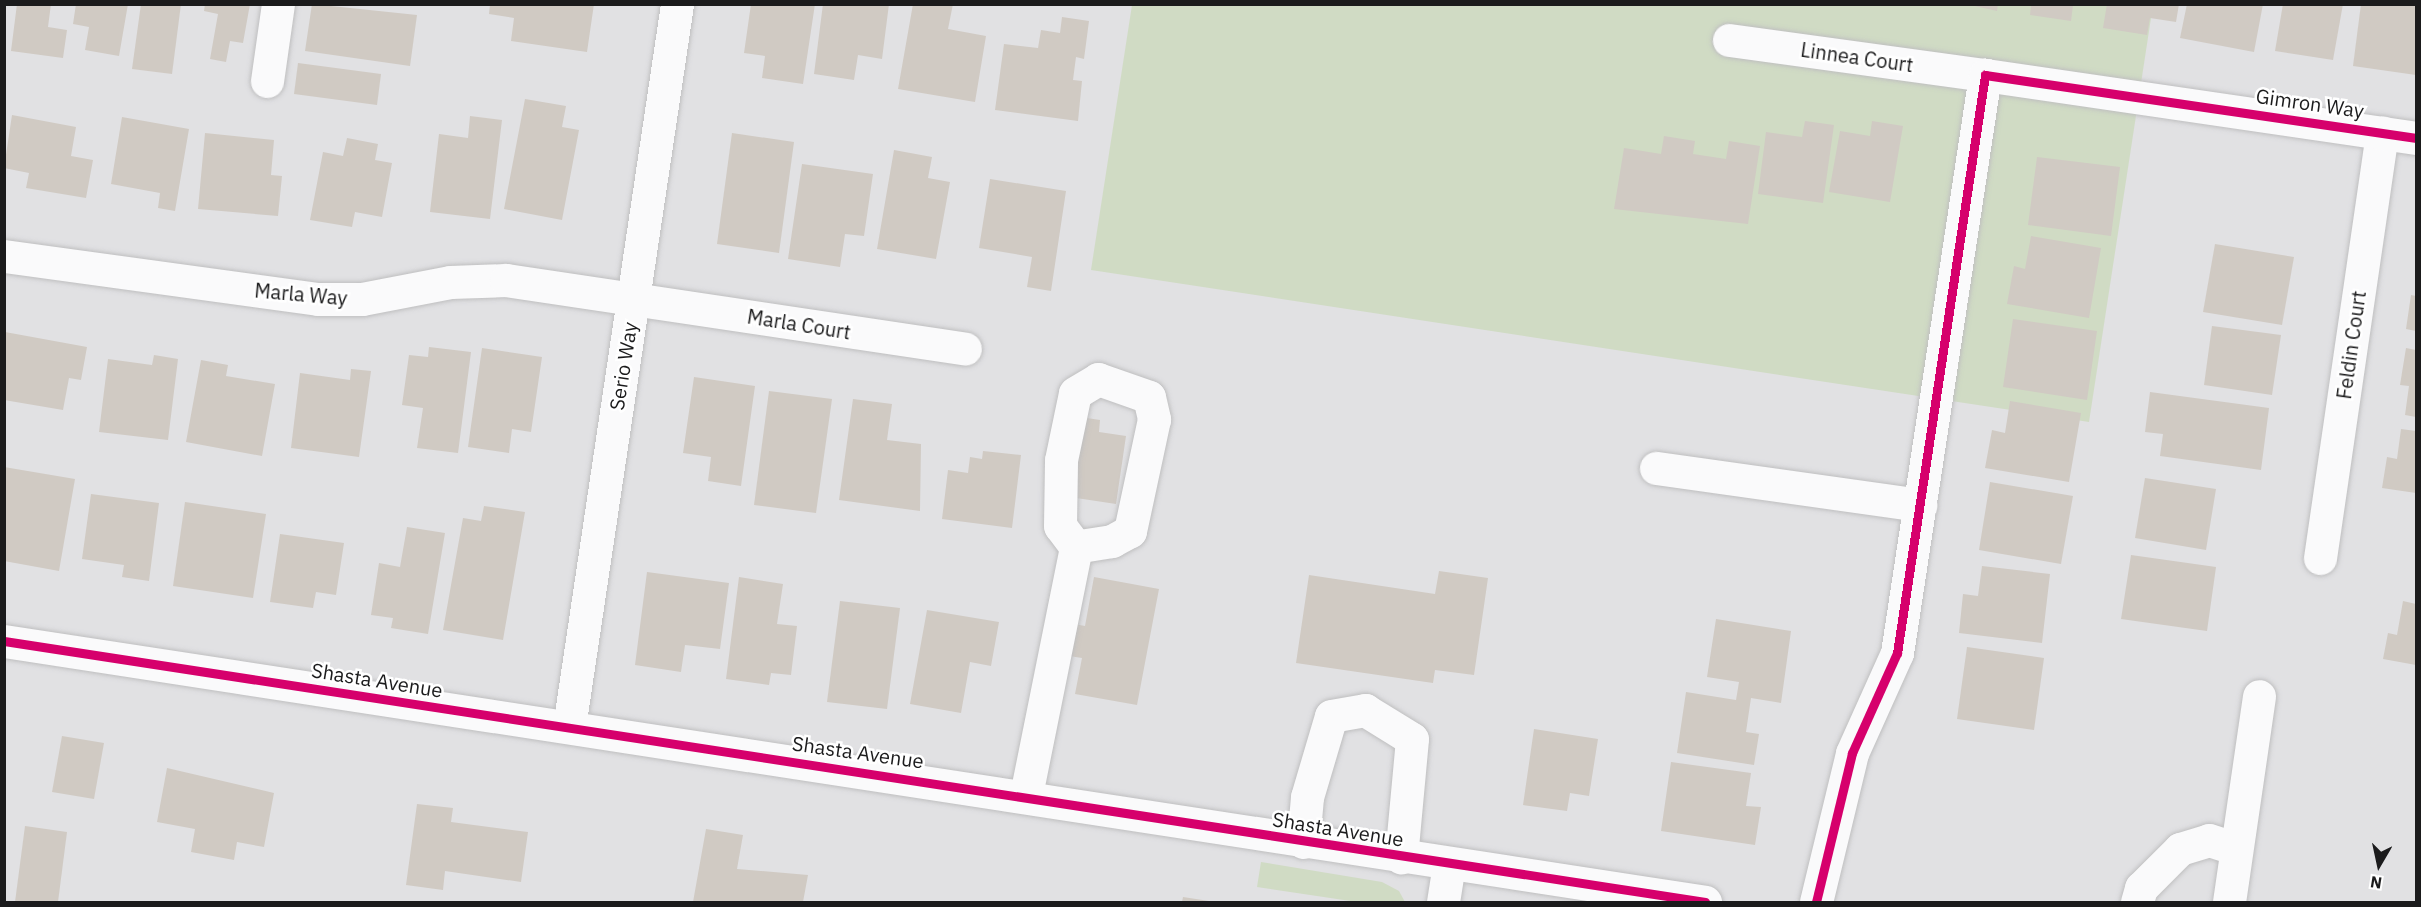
<!DOCTYPE html>
<style>
body{margin:0}
#map{position:relative;width:2421px;height:907px;overflow:hidden;background:#e1e1e3;font-family:"IBM Plex Sans",sans-serif}
div>[style]{position:absolute}
[style*='--x']{left:calc(var(--x)*1px);top:calc(var(--y)*1px);width:calc(var(--w)*1px);rotate:calc(var(--a)*1deg)}
.green>*{inset:0;background:#d0dbc4}
.building>*{inset:0;background:#d0cac3}
.roads{filter:drop-shadow(0 0 2px #bfbfc0) drop-shadow(0 0 2px #bfbfc0)}
.minor>*{height:33px;margin:-16.5px;padding:0 16.5px;transform-origin:16.5px;border-radius:16.5px;background:#fafafb}
.cycleway>*{height:9px;margin:-4.5px;padding:0 4.5px;transform-origin:4.5px;border-radius:4.5px;background:#d6006c}
span{translate:-50% -50%;white-space:nowrap;text-align:center;line-height:1.15;-webkit-text-stroke:5px #fff;paint-order:stroke}
.street-label{font-size:20px;color:#1b1b1c}
.frame{position:absolute;inset:0;border:6px solid #1b1b1c;pointer-events:none}
.north{position:absolute;left:2349px;top:835px;width:60px;height:60px;-webkit-text-stroke:4px #fff;paint-order:stroke;rotate:189deg;font-size:16px;font-weight:700;line-height:24px;text-align:center;color:#1b1b1c}
.north::after{content:'';display:block;margin:auto;width:21px;height:27px;background:#1b1b1c;clip-path:polygon(50% 0,100% 100%,50% 72%,0 100%)}
</style>
<div id="map">
<div class="green">
<i style="clip-path:polygon(1132px 5px,2153px 5px,2089px 422px,1091px 270px)"></i>
<i style="clip-path:polygon(1261px 862px,1382px 882px,1399px 891px,1405px 902px,1357px 902px,1257px 887px)"></i>
</div>
<div class="building">
<i style="clip-path:polygon(17px 4px,51px 4px,48px 27px,67px 30px,63px 58px,11px 51px)"></i>
<i style="clip-path:polygon(76px 4px,128px 4px,119px 56px,85px 50px,89px 27px,73px 24px)"></i>
<i style="clip-path:polygon(141px 4px,181px 4px,172px 74px,132px 69px)"></i>
<i style="clip-path:polygon(205px 4px,250px 4px,243px 43px,230px 41px,226px 62px,210px 59px,218px 14px,204px 11px)"></i>
<i style="clip-path:polygon(312px 4px,417px 15px,410px 66px,305px 51px)"></i>
<i style="clip-path:polygon(490px 4px,594px 4px,587px 52px,511px 41px,514px 18px,489px 14px)"></i>
<i style="clip-path:polygon(751px 4px,815px 4px,803px 84px,762px 78px,765px 56px,744px 53px)"></i>
<i style="clip-path:polygon(823px 4px,889px 4px,882px 59px,858px 55px,854px 80px,814px 74px)"></i>
<i style="clip-path:polygon(913px 4px,953px 4px,948px 29px,986px 36px,975px 102px,898px 89px)"></i>
<i style="clip-path:polygon(1966px 4px,1998px 4px,1997px 11px)"></i>
<i style="clip-path:polygon(2107px 4px,2179px 4px,2176px 22px,2150px 18px,2147px 35px,2103px 28px)"></i>
<i style="clip-path:polygon(2187px 4px,2263px 4px,2254px 52px,2180px 38px)"></i>
<i style="clip-path:polygon(2283px 4px,2343px 4px,2333px 60px,2275px 51px)"></i>
<i style="clip-path:polygon(2361px 4px,2416px 4px,2416px 75px,2353px 66px)"></i>
<i style="clip-path:polygon(2031px 5px,2073px 5px,2071px 21px,2030px 15px)"></i>
<i style="clip-path:polygon(1062px 17px,1089px 21px,1084px 59px,1076px 57px,1073px 80px,1082px 81px,1078px 121px,995px 110px,1004px 44px,1038px 48px,1041px 30px,1060px 33px)"></i>
<i style="clip-path:polygon(298px 63px,381px 74px,377px 105px,294px 94px)"></i>
<i style="clip-path:polygon(525px 99px,566px 106px,562px 127px,579px 130px,562px 220px,504px 209px)"></i>
<i style="clip-path:polygon(12px 115px,76px 127px,71px 156px,93px 160px,86px 198px,26px 188px,29px 173px,4px 168px)"></i>
<i style="clip-path:polygon(470px 116px,502px 120px,490px 219px,430px 212px,439px 134px,468px 138px)"></i>
<i style="clip-path:polygon(122px 117px,189px 129px,175px 211px,158px 208px,160px 193px,111px 184px)"></i>
<i style="clip-path:polygon(1805px 121px,1834px 125px,1823px 203px,1758px 194px,1766px 132px,1802px 137px)"></i>
<i style="clip-path:polygon(1872px 121px,1903px 126px,1890px 202px,1829px 192px,1840px 131px,1870px 136px)"></i>
<i style="clip-path:polygon(205px 133px,274px 140px,271px 175px,282px 176px,278px 216px,198px 209px)"></i>
<i style="clip-path:polygon(732px 133px,794px 142px,779px 253px,717px 244px)"></i>
<i style="clip-path:polygon(1664px 136px,1695px 141px,1693px 154px,1726px 159px,1729px 141px,1760px 146px,1748px 224px,1614px 209px,1624px 148px,1661px 154px)"></i>
<i style="clip-path:polygon(347px 138px,378px 144px,375px 160px,392px 163px,382px 217px,355px 212px,352px 227px,310px 220px,323px 152px,343px 156px)"></i>
<i style="clip-path:polygon(894px 150px,932px 157px,928px 178px,950px 182px,936px 259px,877px 249px)"></i>
<i style="clip-path:polygon(2037px 157px,2120px 167px,2111px 236px,2028px 225px)"></i>
<i style="clip-path:polygon(802px 164px,873px 174px,864px 236px,845px 234px,840px 267px,788px 259px)"></i>
<i style="clip-path:polygon(990px 179px,1066px 191px,1051px 291px,1027px 287px,1032px 257px,979px 248px)"></i>
<i style="clip-path:polygon(2031px 236px,2101px 248px,2089px 318px,2007px 304px,2014px 266px,2025px 269px)"></i>
<i style="clip-path:polygon(2215px 244px,2294px 257px,2282px 325px,2203px 312px)"></i>
<i style="clip-path:polygon(2411px 295px,2416px 296px,2416px 331px,2406px 329px)"></i>
<i style="clip-path:polygon(2013px 319px,2097px 331px,2087px 400px,2003px 387px)"></i>
<i style="clip-path:polygon(2212px 326px,2281px 335px,2272px 395px,2204px 385px)"></i>
<i style="clip-path:polygon(5px 332px,87px 347px,81px 380px,69px 378px,63px 410px,4px 400px)"></i>
<i style="clip-path:polygon(429px 347px,471px 352px,458px 453px,417px 448px,423px 408px,402px 405px,409px 355px,428px 357px)"></i>
<i style="clip-path:polygon(482px 348px,542px 357px,531px 432px,512px 429px,509px 453px,468px 447px)"></i>
<i style="clip-path:polygon(2406px 348px,2416px 350px,2416px 417px,2405px 415px,2409px 386px,2400px 385px)"></i>
<i style="clip-path:polygon(154px 355px,178px 359px,168px 440px,99px 432px,108px 359px,152px 365px)"></i>
<i style="clip-path:polygon(201px 360px,228px 365px,226px 376px,275px 384px,262px 456px,186px 442px)"></i>
<i style="clip-path:polygon(351px 369px,371px 371px,359px 457px,291px 448px,300px 373px,350px 380px)"></i>
<i style="clip-path:polygon(694px 377px,755px 386px,741px 486px,708px 481px,711px 457px,683px 453px)"></i>
<i style="clip-path:polygon(769px 391px,832px 399px,816px 513px,754px 505px)"></i>
<i style="clip-path:polygon(2150px 392px,2269px 408px,2261px 470px,2160px 456px,2163px 434px,2145px 432px)"></i>
<i style="clip-path:polygon(853px 399px,892px 404px,887px 440px,921px 444px,920px 511px,839px 500px)"></i>
<i style="clip-path:polygon(2010px 401px,2081px 413px,2069px 482px,1985px 468px,1992px 430px,2005px 433px)"></i>
<i style="clip-path:polygon(1074px 416px,1100px 420px,1099px 432px,1126px 436px,1116px 504px,1063px 496px)"></i>
<i style="clip-path:polygon(2401px 429px,2416px 431px,2416px 493px,2382px 488px,2387px 457px,2397px 459px)"></i>
<i style="clip-path:polygon(983px 451px,1021px 455px,1012px 528px,942px 519px,948px 470px,968px 473px,970px 457px,982px 459px)"></i>
<i style="clip-path:polygon(4px 467px,75px 479px,59px 571px,4px 561px)"></i>
<i style="clip-path:polygon(2145px 478px,2216px 489px,2206px 550px,2135px 538px)"></i>
<i style="clip-path:polygon(1990px 482px,2073px 496px,2061px 564px,1979px 550px)"></i>
<i style="clip-path:polygon(91px 494px,159px 503px,149px 581px,122px 577px,124px 565px,82px 559px)"></i>
<i style="clip-path:polygon(185px 502px,266px 514px,253px 598px,173px 586px)"></i>
<i style="clip-path:polygon(484px 506px,525px 512px,503px 640px,443px 630px,463px 518px,481px 521px)"></i>
<i style="clip-path:polygon(407px 527px,445px 533px,428px 634px,391px 628px,393px 618px,371px 615px,379px 563px,400px 567px)"></i>
<i style="clip-path:polygon(280px 534px,344px 543px,336px 595px,316px 592px,313px 608px,270px 602px)"></i>
<i style="clip-path:polygon(2131px 555px,2216px 567px,2207px 631px,2121px 619px)"></i>
<i style="clip-path:polygon(1982px 566px,2050px 574px,2042px 643px,1959px 633px,1963px 594px,1978px 596px)"></i>
<i style="clip-path:polygon(1439px 571px,1488px 578px,1474px 675px,1435px 670px,1433px 683px,1296px 663px,1309px 575px,1435px 594px)"></i>
<i style="clip-path:polygon(647px 572px,729px 583px,720px 649px,685px 645px,681px 672px,635px 665px)"></i>
<i style="clip-path:polygon(739px 577px,783px 584px,777px 624px,797px 626px,791px 675px,771px 673px,769px 685px,726px 679px)"></i>
<i style="clip-path:polygon(1094px 577px,1159px 589px,1137px 705px,1075px 694px,1082px 658px,1063px 655px,1069px 623px,1085px 626px)"></i>
<i style="clip-path:polygon(840px 601px,900px 608px,887px 709px,827px 702px)"></i>
<i style="clip-path:polygon(2403px 601px,2416px 604px,2416px 665px,2383px 659px,2388px 633px,2397px 635px)"></i>
<i style="clip-path:polygon(927px 610px,999px 622px,991px 666px,970px 662px,961px 713px,910px 704px)"></i>
<i style="clip-path:polygon(1716px 619px,1791px 631px,1781px 703px,1751px 698px,1746px 732px,1759px 734px,1754px 765px,1677px 753px,1686px 692px,1736px 700px,1739px 682px,1707px 677px)"></i>
<i style="clip-path:polygon(1967px 647px,2044px 658px,2034px 730px,1957px 719px)"></i>
<i style="clip-path:polygon(1534px 729px,1598px 739px,1589px 796px,1570px 793px,1567px 811px,1523px 805px)"></i>
<i style="clip-path:polygon(62px 736px,104px 743px,94px 799px,52px 792px)"></i>
<i style="clip-path:polygon(1671px 762px,1751px 773px,1746px 806px,1761px 807px,1755px 845px,1661px 831px)"></i>
<i style="clip-path:polygon(167px 768px,274px 793px,264px 847px,237px 842px,234px 860px,191px 852px,195px 829px,157px 822px)"></i>
<i style="clip-path:polygon(417px 804px,453px 808px,451px 822px,528px 832px,521px 882px,445px 871px,443px 890px,406px 885px)"></i>
<i style="clip-path:polygon(25px 826px,67px 832px,58px 902px,15px 902px)"></i>
<i style="clip-path:polygon(706px 829px,743px 835px,737px 869px,808px 875px,803px 902px,693px 902px)"></i>
<i style="clip-path:polygon(1183px 897px,1209px 901px,1209px 902px,1182px 902px)"></i>
</div>
<div class="roads">
<div class="minor">
<i style="--x:1729;--y:40;--w:258;--a:7.8"></i>
<i style="--x:267;--y:81;--w:78;--a:-81.9"></i>
<i style="--x:4;--y:256;--w:317;--a:7.8"></i>
<i style="--x:318;--y:299;--w:44;--a:0"></i>
<i style="--x:362;--y:299;--w:90;--a:-10.9"></i>
<i style="--x:450;--y:282;--w:56;--a:-2"></i>
<i style="--x:506;--y:280;--w:464;--a:8.5"></i>
<i style="--x:1656;--y:468;--w:267;--a:8"></i>
<i style="--x:2320;--y:558;--w:430;--a:-81.7"></i>
<i style="--x:4;--y:641;--w:1721;--a:8.72"></i>
<i style="--x:569;--y:727;--w:731;--a:-81.5"></i>
<i style="--x:1026;--y:795;--w:253;--a:-78.6"></i>
<i style="--x:1076;--y:547;--w:26;--a:-127"></i>
<i style="--x:1060;--y:526;--w:66;--a:-89.1"></i>
<i style="--x:1061;--y:460;--w:68;--a:-78.2"></i>
<i style="--x:1075;--y:393;--w:27;--a:-31"></i>
<i style="--x:1098;--y:379;--w:54;--a:19.4"></i>
<i style="--x:1149;--y:397;--w:23;--a:77"></i>
<i style="--x:1154;--y:419;--w:115;--a:102.1"></i>
<i style="--x:1130;--y:531;--w:21;--a:151"></i>
<i style="--x:1112;--y:541;--w:36;--a:171"></i>
<i style="--x:1303;--y:842;--w:45;--a:-84.9"></i>
<i style="--x:1307;--y:797;--w:84;--a:-73.5"></i>
<i style="--x:1331;--y:716;--w:35;--a:-10"></i>
<i style="--x:1365;--y:710;--w:55;--a:31.7"></i>
<i style="--x:1412;--y:739;--w:119;--a:95.3"></i>
<i style="--x:1443;--y:902;--w:38;--a:-81"></i>
<i style="--x:1816;--y:902;--w:153;--a:-76.4"></i>
<i style="--x:1852;--y:753;--w:110;--a:-65.8"></i>
<i style="--x:1897;--y:653;--w:585;--a:-81.34"></i>
<i style="--x:1985;--y:75;--w:436;--a:8.3"></i>
<i style="--x:2137;--y:902;--w:15;--a:-74"></i>
<i style="--x:2141;--y:888;--w:55;--a:-45"></i>
<i style="--x:2180;--y:849;--w:30;--a:-17"></i>
<i style="--x:2209;--y:840;--w:28;--a:18"></i>
<i style="--x:2229;--y:902;--w:208;--a:-81.7"></i>
</div>
</div>
<div class="cycleway">
<i style="--x:4;--y:641;--w:1721;--a:8.72"></i>
<i style="--x:1816;--y:902;--w:153;--a:-76.4"></i>
<i style="--x:1852;--y:753;--w:110;--a:-65.8"></i>
<i style="--x:1897;--y:653;--w:585;--a:-81.34"></i>
<i style="--x:1985;--y:75;--w:436;--a:8.3"></i>
</div>
<div class="street-label">
<span style="left:1857px;top:57px;rotate:8deg">Linnea Court</span>
<span style="left:2310px;top:103px;rotate:8deg">Gimron Way</span>
<span style="left:301px;top:294px;rotate:5deg">Marla Way</span>
<span style="left:799px;top:324px;rotate:9deg">Marla Court</span>
<span style="left:2351px;top:345px;rotate:-82deg">Feldin Court</span>
<span style="left:623px;top:366px;rotate:-81deg">Serio Way</span>
<span style="left:377px;top:680px;rotate:9deg">Shasta Avenue</span>
<span style="left:858px;top:752px;rotate:8deg">Shasta Avenue</span>
<span style="left:1338px;top:829px;rotate:9deg">Shasta Avenue</span>
</div>
<div class="frame"></div>
<div class="north">N</div>
</div>
